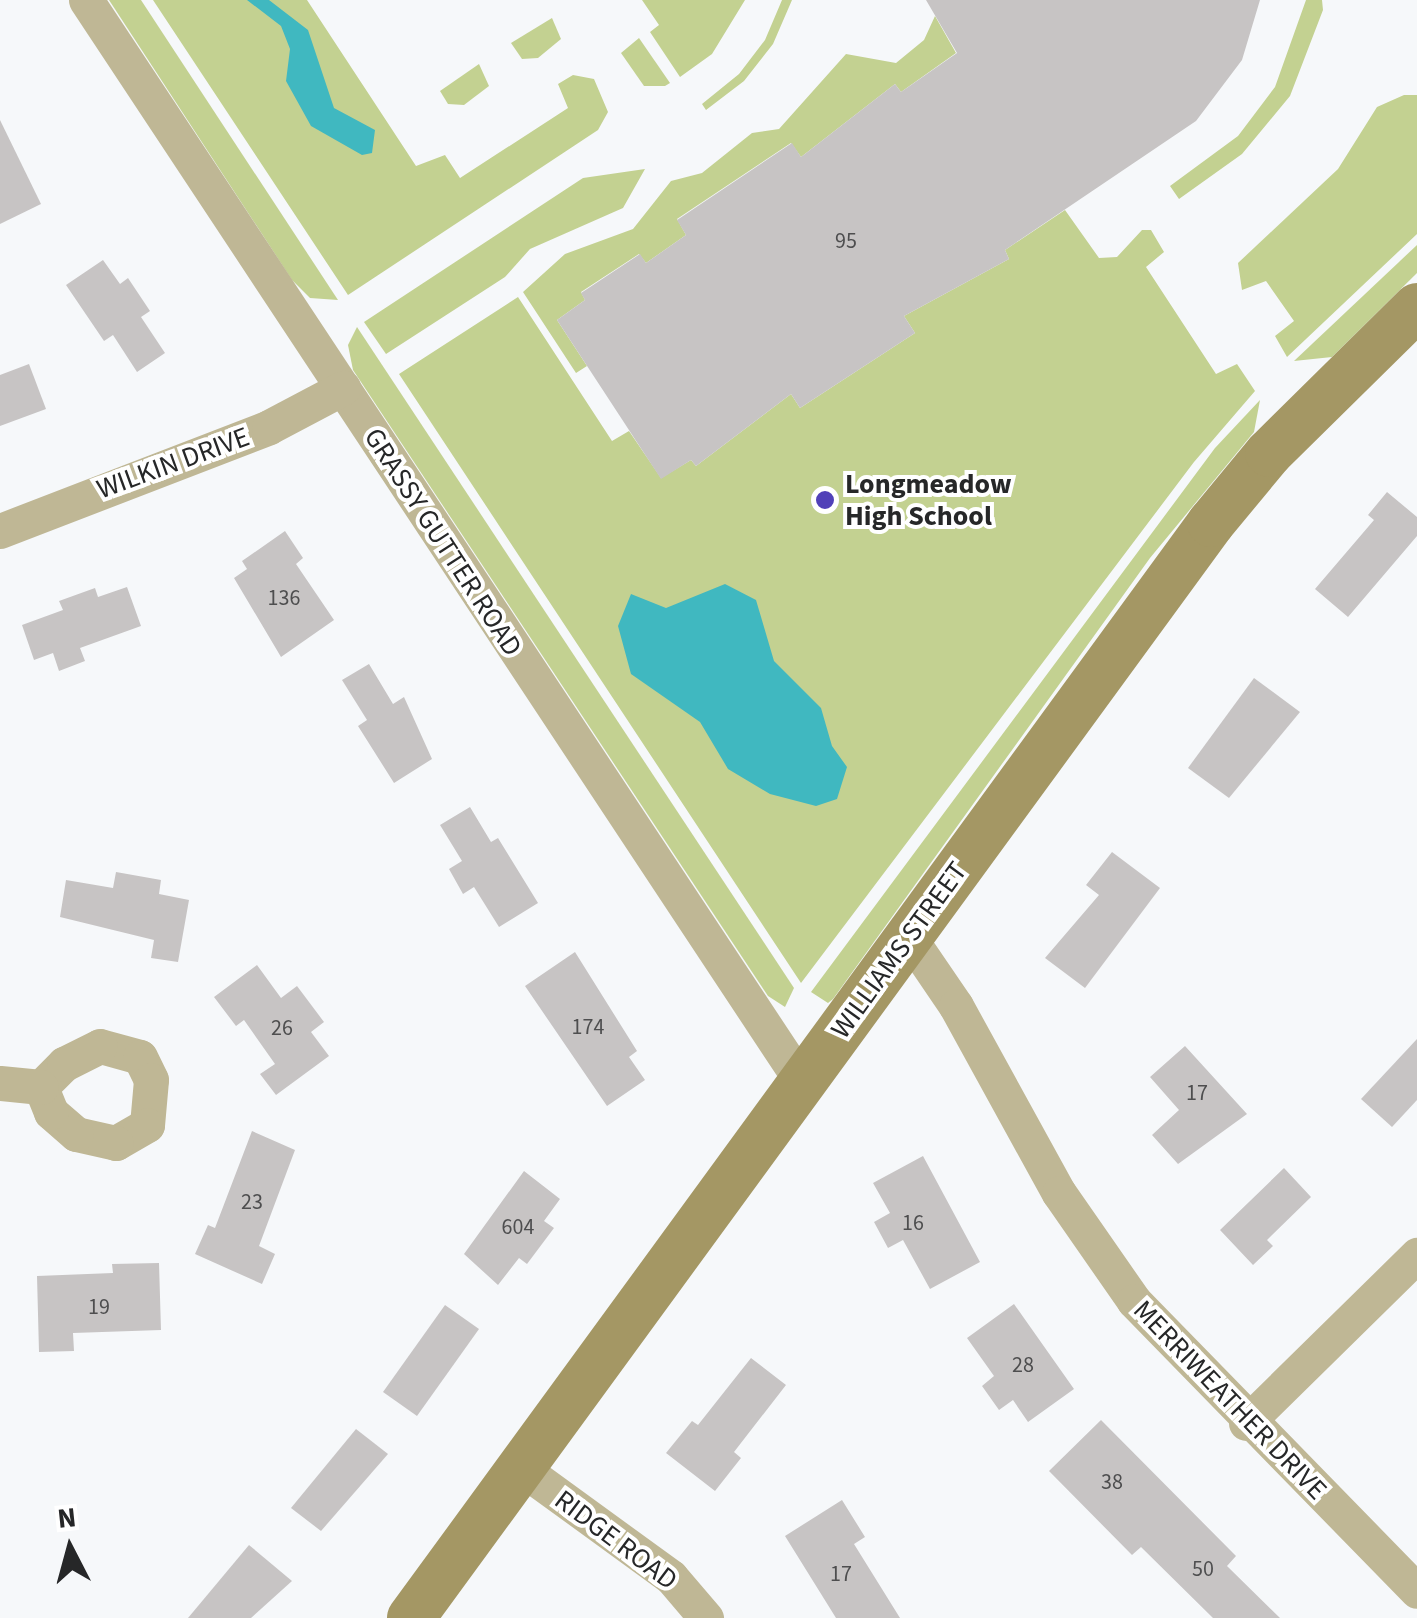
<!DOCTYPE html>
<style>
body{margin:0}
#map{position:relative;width:1417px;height:1618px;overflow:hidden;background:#f6f8fa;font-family:"Source Sans 3",sans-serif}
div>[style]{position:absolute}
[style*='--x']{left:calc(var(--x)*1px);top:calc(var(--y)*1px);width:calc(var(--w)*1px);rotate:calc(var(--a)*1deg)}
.green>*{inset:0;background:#c3d191}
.water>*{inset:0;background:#40b8c0}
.building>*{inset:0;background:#c7c4c4}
.street>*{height:35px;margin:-17.5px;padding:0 17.5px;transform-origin:17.5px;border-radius:17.5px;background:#bfb795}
.secondary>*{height:48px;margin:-24px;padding:0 24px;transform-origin:24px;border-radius:24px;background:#a49764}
.dots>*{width:28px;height:28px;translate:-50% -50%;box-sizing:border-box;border:5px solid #fff;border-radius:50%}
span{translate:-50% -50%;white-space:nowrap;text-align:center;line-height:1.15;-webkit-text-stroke:8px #fff;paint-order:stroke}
.number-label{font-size:22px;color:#4e4e4f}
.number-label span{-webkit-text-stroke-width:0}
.street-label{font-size:28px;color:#262728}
.poi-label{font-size:28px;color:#262728;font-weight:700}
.left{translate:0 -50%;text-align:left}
.north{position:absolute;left:20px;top:1498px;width:100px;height:100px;-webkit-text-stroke:8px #fff;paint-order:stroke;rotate:354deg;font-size:28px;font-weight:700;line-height:40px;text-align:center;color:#262728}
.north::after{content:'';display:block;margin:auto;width:35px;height:45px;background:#262728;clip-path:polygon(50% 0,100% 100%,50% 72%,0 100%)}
</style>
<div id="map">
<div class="green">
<i style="clip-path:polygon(109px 0,141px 0,338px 300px,310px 298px,292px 280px)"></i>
<i style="clip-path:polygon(153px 0,307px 0,416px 166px,445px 155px,460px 178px,568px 108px,558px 84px,573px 75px,594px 79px,608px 112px,598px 130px,348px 295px)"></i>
<i style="clip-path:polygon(642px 0,745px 0,712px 54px,680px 77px,650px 32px,659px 25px)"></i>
<i style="clip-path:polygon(782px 0,792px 0,773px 44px,744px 81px,706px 110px,702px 104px,739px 74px,765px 40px)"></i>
<i style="clip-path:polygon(1306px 0,1322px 0,1323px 10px,1290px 96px,1242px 154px,1179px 199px,1170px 186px,1238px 136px,1275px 87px)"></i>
<i style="clip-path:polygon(935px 16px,956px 53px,901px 92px,895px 84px,801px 157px,791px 143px,677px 219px,686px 235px,646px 263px,639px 254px,581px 292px,585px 300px,557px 320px,587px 366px,576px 373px,523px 292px,565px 254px,633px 229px,671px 181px,702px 173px,752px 133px,779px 129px,846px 54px,896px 63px,924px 40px)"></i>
<i style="clip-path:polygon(552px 18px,561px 39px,538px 58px,522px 59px,511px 43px)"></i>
<i style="clip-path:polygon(639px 38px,670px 83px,665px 86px,644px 86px,621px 53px)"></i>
<i style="clip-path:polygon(479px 64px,489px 86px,464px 105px,448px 104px,440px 91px)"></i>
<i style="clip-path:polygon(1404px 95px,1417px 95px,1417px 234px,1287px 357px,1275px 336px,1294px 321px,1266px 281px,1242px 290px,1238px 263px,1338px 169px,1377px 107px)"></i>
<i style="clip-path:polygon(645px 169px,623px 208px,530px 249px,505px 277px,386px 354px,364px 322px,583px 178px)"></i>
<i style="clip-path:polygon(1065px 210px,1099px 258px,1117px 257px,1142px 230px,1151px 230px,1164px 252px,1146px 267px,1216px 374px,1237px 364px,1255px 391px,1194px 462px,801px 983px,399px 374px,518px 297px,612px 441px,629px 431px,661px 478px,691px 460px,696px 466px,791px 394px,800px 408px,915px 333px,904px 316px,1009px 259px,1005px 250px)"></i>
<i style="clip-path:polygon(1417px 245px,1417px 273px,1332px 357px,1294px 361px)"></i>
<i style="clip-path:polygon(357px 327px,794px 988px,785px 1007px,768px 996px,353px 370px,348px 345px)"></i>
<i style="clip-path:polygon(1260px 400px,1254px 432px,1150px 558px,833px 999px,828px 1003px,811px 992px,1215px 448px)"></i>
</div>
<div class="water">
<i style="clip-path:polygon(247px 0,269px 0,308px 30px,334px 108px,375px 130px,372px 153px,362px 155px,311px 126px,286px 81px,290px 49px,281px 26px)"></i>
<i style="clip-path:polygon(725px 584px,756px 600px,774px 661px,821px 708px,832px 746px,847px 767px,837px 799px,816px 806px,770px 794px,728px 769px,700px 722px,631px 674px,618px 626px,631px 594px,666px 608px)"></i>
</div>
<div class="building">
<i style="clip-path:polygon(926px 0,1260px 0,1242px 60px,1196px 121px,1005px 250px,1009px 259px,904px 316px,915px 333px,800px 408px,791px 394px,696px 466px,691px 460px,661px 479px,557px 320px,585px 300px,581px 293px,640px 254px,646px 263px,686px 235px,677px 220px,792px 143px,801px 157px,895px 84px,901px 92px,957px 53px)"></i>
<i style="clip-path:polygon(0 120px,41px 204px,0 224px)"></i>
<i style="clip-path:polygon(103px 260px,120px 284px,128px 278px,150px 311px,141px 317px,165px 353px,137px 372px,113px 335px,104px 341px,66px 285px)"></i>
<i style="clip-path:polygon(29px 364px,46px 409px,0 426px,0 375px)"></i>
<i style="clip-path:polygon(1387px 492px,1417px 517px,1417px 536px,1348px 617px,1315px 589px,1374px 520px,1368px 515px)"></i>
<i style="clip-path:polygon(285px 531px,303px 558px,296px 564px,334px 620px,281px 657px,234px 578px,247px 569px,242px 561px)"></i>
<i style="clip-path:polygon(127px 587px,141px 626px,80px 648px,85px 661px,59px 671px,53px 653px,34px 660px,22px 625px,63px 610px,59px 601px,95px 588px,98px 597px)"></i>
<i style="clip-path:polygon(369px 664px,393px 704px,404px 697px,432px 759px,394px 783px,358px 726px,367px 720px,342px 680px)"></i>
<i style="clip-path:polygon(1254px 678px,1300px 712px,1229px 798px,1188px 768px)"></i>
<i style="clip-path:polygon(470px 807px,491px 842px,498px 838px,538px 903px,499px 927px,474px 887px,463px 894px,449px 869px,462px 861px,440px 825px)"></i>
<i style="clip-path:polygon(1112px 852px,1160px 888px,1085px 988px,1045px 958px,1099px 895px,1086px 885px)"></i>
<i style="clip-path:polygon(116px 872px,161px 880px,159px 894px,189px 900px,178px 962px,151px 958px,154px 940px,60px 917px,66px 880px,113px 888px)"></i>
<i style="clip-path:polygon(575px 952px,637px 1051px,629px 1057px,645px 1080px,607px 1106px,525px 986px)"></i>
<i style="clip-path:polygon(257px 965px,281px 998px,297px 986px,324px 1022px,311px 1032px,329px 1056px,276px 1095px,260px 1074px,275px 1064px,244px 1020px,236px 1026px,214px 997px)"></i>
<i style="clip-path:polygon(1417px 1039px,1417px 1100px,1392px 1127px,1361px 1099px)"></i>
<i style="clip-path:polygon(1185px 1046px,1247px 1114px,1178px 1164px,1152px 1135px,1179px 1110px,1150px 1077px)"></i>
<i style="clip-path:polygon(252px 1131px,295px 1150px,259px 1246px,275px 1254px,262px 1284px,195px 1254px,208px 1225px,215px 1228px)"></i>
<i style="clip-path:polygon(923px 1156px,980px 1262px,930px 1289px,903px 1240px,888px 1248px,874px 1222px,890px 1213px,873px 1183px)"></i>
<i style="clip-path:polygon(1284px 1168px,1311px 1197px,1267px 1240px,1273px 1246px,1253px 1265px,1220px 1230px)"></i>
<i style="clip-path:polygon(524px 1171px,560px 1199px,544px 1221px,554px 1228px,527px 1264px,519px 1258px,498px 1285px,464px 1254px)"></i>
<i style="clip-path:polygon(159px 1263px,161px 1330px,73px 1333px,74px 1351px,39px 1352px,37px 1276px,113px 1273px,112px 1264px)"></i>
<i style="clip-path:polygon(1014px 1304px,1074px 1389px,1028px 1422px,1013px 1400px,999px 1410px,982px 1386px,994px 1376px,967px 1338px)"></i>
<i style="clip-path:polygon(445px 1305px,479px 1329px,417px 1416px,383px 1392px)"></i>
<i style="clip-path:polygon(751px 1358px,786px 1385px,734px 1452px,741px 1458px,715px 1491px,666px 1453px,692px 1421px,698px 1425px)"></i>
<i style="clip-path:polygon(1101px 1420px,1236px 1556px,1227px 1566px,1280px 1618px,1213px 1618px,1141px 1547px,1132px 1555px,1049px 1471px)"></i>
<i style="clip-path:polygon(356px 1429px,388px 1454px,321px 1531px,291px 1508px)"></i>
<i style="clip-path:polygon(842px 1500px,865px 1537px,854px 1544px,900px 1618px,836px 1618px,785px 1536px)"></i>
<i style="clip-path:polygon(249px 1545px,292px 1581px,251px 1618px,188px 1618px)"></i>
</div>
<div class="street">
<i style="--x:86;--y:0;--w:1297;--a:56.51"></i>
<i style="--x:0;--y:531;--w:288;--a:-21.1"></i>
<i style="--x:269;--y:427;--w:84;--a:-27.8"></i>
<i style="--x:909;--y:937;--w:83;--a:55.7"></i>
<i style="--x:956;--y:1006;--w:213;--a:61.2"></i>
<i style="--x:1059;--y:1193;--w:131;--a:55.2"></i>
<i style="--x:1134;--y:1301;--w:405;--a:45.7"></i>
<i style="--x:100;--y:1046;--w:41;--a:15.4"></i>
<i style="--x:140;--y:1057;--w:25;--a:64"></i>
<i style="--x:151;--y:1080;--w:45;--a:95.1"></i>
<i style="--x:147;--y:1125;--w:36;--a:150"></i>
<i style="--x:116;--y:1143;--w:41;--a:-167.3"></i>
<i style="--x:76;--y:1134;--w:33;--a:-139"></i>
<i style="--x:51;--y:1112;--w:27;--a:-112"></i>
<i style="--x:41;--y:1087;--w:33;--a:-45"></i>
<i style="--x:64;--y:1064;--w:40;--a:-26.6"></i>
<i style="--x:0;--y:1083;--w:41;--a:5.6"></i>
<i style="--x:1246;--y:1423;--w:240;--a:-44.5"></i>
<i style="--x:521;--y:1468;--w:185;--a:36"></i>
<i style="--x:671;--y:1577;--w:54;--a:49.5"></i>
</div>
<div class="secondary">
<i style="--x:411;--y:1618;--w:1356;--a:-53.85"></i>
<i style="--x:1211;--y:523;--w:91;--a:-50.4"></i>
<i style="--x:1269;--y:453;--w:208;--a:-44.6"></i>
</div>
<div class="dots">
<i style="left:825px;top:500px;background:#5141b8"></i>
</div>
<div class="number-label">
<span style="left:846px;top:242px">95</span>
<span style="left:284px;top:599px">136</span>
<span style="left:588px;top:1028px">174</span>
<span style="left:282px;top:1029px">26</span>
<span style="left:1197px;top:1094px">17</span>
<span style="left:252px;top:1203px">23</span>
<span style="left:913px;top:1224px">16</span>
<span style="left:518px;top:1228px">604</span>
<span style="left:99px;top:1308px">19</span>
<span style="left:1023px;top:1366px">28</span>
<span style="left:1112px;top:1483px">38</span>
<span style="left:1203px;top:1570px">50</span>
<span style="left:841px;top:1575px">17</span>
</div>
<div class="street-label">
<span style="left:173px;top:463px;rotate:-20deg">WILKIN DRIVE</span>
<span style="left:443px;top:542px;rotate:57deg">GRASSY GUTTER ROAD</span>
<span style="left:899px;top:950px;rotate:-54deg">WILLIAMS STREET</span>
<span style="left:1230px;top:1400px;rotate:46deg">MERRIWEATHER DRIVE</span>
<span style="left:616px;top:1540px;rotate:37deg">RIDGE ROAD</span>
</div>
<div class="poi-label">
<span class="left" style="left:845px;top:500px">Longmeadow<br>High School</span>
</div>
<div class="north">N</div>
</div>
